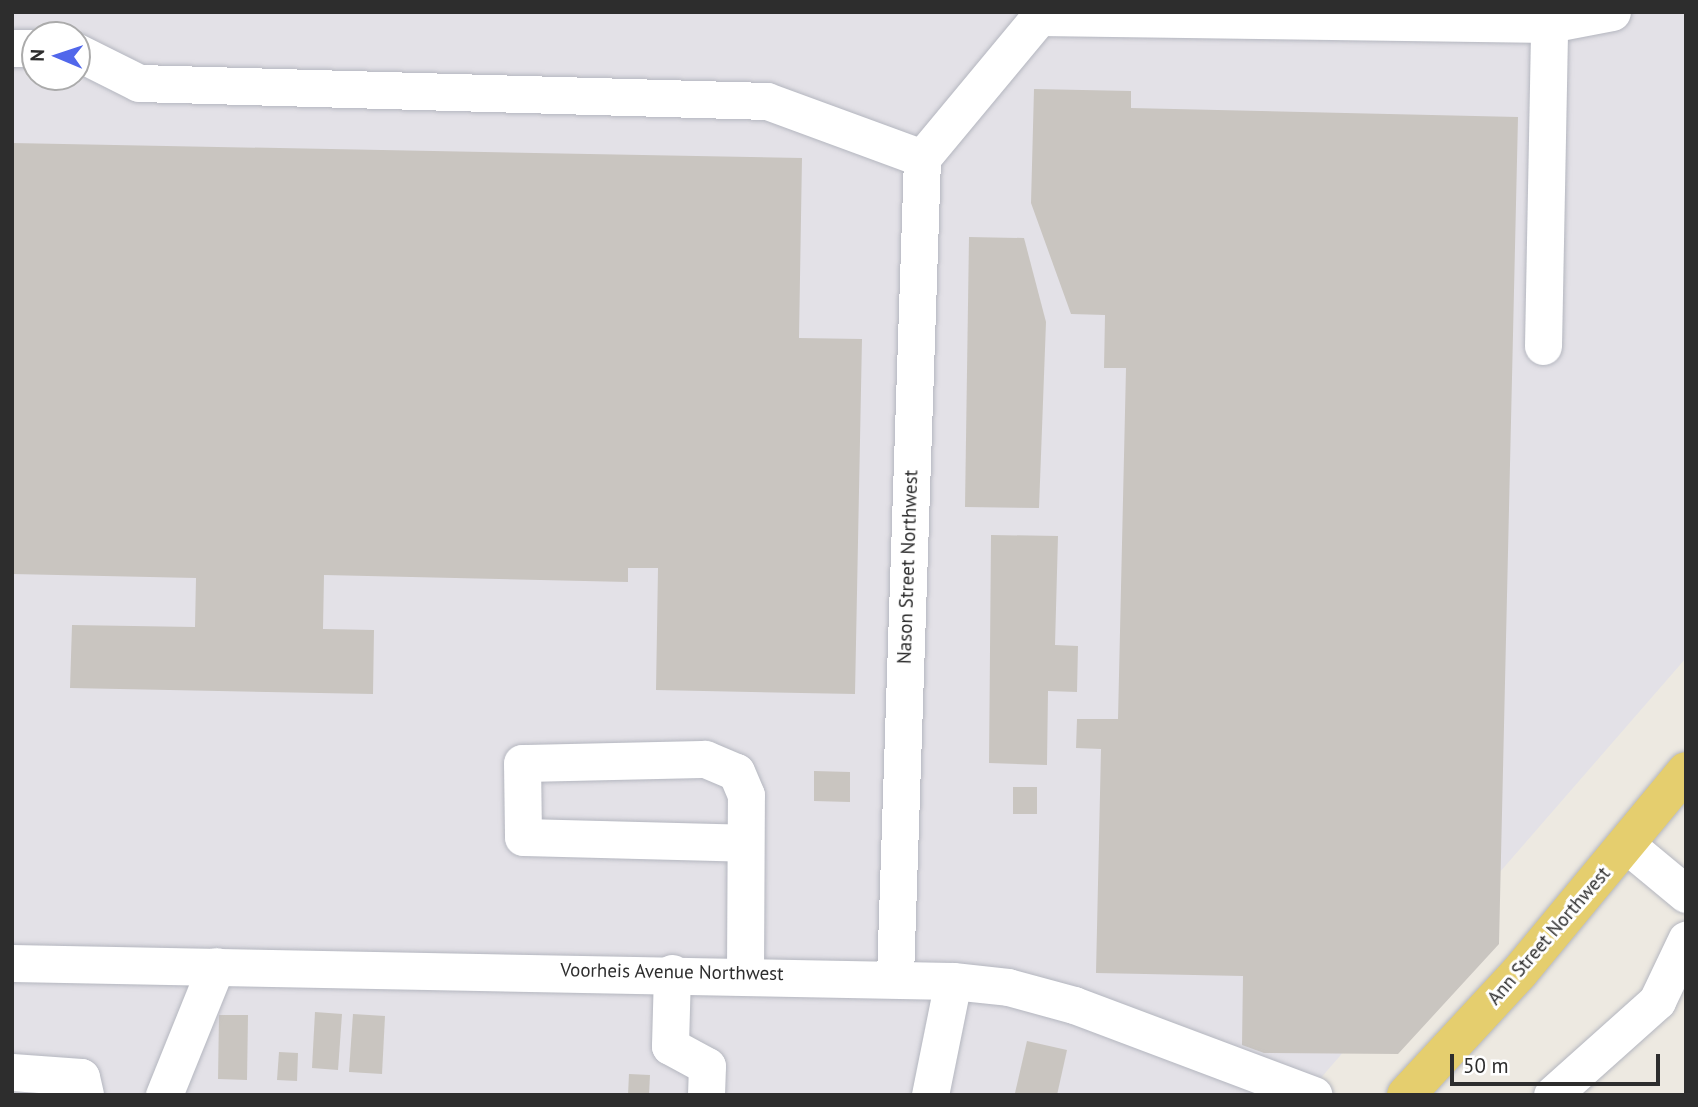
<!DOCTYPE html>
<style>
body{margin:0}
#map{position:relative;width:1698px;height:1107px;overflow:hidden;background:#ede9e1;font-family:"PT Sans",sans-serif}
div>[style]{position:absolute}
[style*='--x']{left:calc(var(--x)*1px);top:calc(var(--y)*1px);width:calc(var(--w)*1px);rotate:calc(var(--a)*1deg)}
.industrial>*{inset:0;background:#e3e1e7}
.building>*{inset:0;background:#c9c5c0}
.roads{filter:drop-shadow(0 0 2px #b4b6bf) drop-shadow(0 0 2px #b4b6bf)}
.minor>*{height:37px;margin:-18.5px;padding:0 18.5px;transform-origin:18.5px;border-radius:18.5px;background:#fff}
.major>*{height:38px;margin:-19px;padding:0 19px;transform-origin:19px;border-radius:19px;background:#e5ce6e}
span{translate:-50% -50%;white-space:nowrap;text-align:center;line-height:1.15;-webkit-text-stroke:6px #fff;paint-order:stroke}
.street-label{font-size:19px;color:#2d2d2d}
.frame{position:absolute;inset:0;border:14px solid #2d2d2d;pointer-events:none}
.north{position:absolute;left:21px;top:21px;width:70px;height:70px;box-sizing:border-box;background:#fff;border:2px solid #ababab;border-radius:50%;rotate:272deg;font-size:19px;font-weight:700;line-height:28px;text-align:center;color:#2d2d2d}
.north::after{content:'';display:block;margin:auto;width:24px;height:32px;background:#5167eb;clip-path:polygon(50% 0,100% 100%,50% 72%,0 100%)}
.scale{position:absolute;left:1450px;top:1054px;width:210px;height:32px;box-sizing:border-box;border:4px solid #2d2d2d;border-top:0;padding-left:9px;font-size:21px;line-height:24px;white-space:nowrap;color:#2d2d2d;-webkit-text-stroke:5px #fff;paint-order:stroke}
</style>
<div id="map">
<div class="industrial">
<i style="clip-path:polygon(evenodd,12px 12px,1686px 12px,1686px 658px,1306px 1095px,12px 1095px,12px 12px,35px 35px,77px 35px,77px 77px,35px 77px,35px 35px)"></i>
</div>
<div class="building">
<i style="clip-path:polygon(1034px 89px,1131px 91px,1131px 108px,1518px 117px,1499px 944px,1398px 1054px,1264px 1053px,1242px 1045px,1243px 976px,1096px 973px,1101px 749px,1076px 748px,1077px 719px,1118px 719px,1126px 368px,1104px 368px,1105px 315px,1071px 314px,1031px 203px)"></i>
<i style="clip-path:polygon(12px 143px,802px 158px,799px 338px,862px 339px,855px 694px,656px 690px,658px 568px,628px 568px,628px 582px,324px 575px,323px 629px,374px 630px,373px 694px,70px 688px,72px 625px,195px 627px,196px 578px,12px 574px)"></i>
<i style="clip-path:polygon(969px 237px,1024px 238px,1046px 322px,1039px 508px,965px 507px)"></i>
<i style="clip-path:polygon(991px 535px,1058px 536px,1055px 645px,1078px 646px,1077px 692px,1048px 691px,1047px 765px,989px 763px)"></i>
<i style="clip-path:polygon(814px 771px,850px 772px,850px 802px,814px 801px)"></i>
<i style="clip-path:polygon(1013px 787px,1037px 787px,1037px 814px,1013px 814px)"></i>
<i style="clip-path:polygon(315px 1012px,342px 1014px,338px 1070px,312px 1068px)"></i>
<i style="clip-path:polygon(353px 1014px,385px 1016px,382px 1074px,349px 1072px)"></i>
<i style="clip-path:polygon(219px 1015px,248px 1015px,247px 1080px,218px 1079px)"></i>
<i style="clip-path:polygon(1027px 1041px,1067px 1050px,1057px 1095px,1015px 1093px)"></i>
<i style="clip-path:polygon(279px 1052px,298px 1053px,297px 1081px,277px 1080px)"></i>
<i style="clip-path:polygon(629px 1074px,650px 1075px,649px 1095px,628px 1095px)"></i>
</div>
<div class="roads">
<div class="minor">
<i style="--x:12;--y:48;--w:23;--a:0"></i>
<i style="--x:77;--y:52;--w:69;--a:26.6"></i>
<i style="--x:139;--y:83;--w:628;--a:1.64"></i>
<i style="--x:767;--y:101;--w:165;--a:20.2"></i>
<i style="--x:922;--y:158;--w:183;--a:-50.3"></i>
<i style="--x:1039;--y:17;--w:510;--a:0.79"></i>
<i style="--x:1549;--y:24;--w:64;--a:-10.8"></i>
<i style="--x:1543;--y:346;--w:322;--a:-88.9"></i>
<i style="--x:1627;--y:845;--w:77;--a:39.7"></i>
<i style="--x:12;--y:963;--w:941;--a:1.1"></i>
<i style="--x:953;--y:981;--w:55;--a:6.2"></i>
<i style="--x:1008;--y:987;--w:68;--a:15.3"></i>
<i style="--x:1074;--y:1005;--w:256;--a:20.6"></i>
<i style="--x:672;--y:973;--w:73;--a:91.6"></i>
<i style="--x:670;--y:1046;--w:42;--a:28.4"></i>
<i style="--x:707;--y:1066;--w:29;--a:92"></i>
<i style="--x:745;--y:973;--w:178;--a:-89.7"></i>
<i style="--x:746;--y:795;--w:25;--a:-113"></i>
<i style="--x:736;--y:772;--w:34;--a:-157"></i>
<i style="--x:705;--y:759;--w:183;--a:178.7"></i>
<i style="--x:522;--y:763;--w:74;--a:89.2"></i>
<i style="--x:523;--y:837;--w:222;--a:1.5"></i>
<i style="--x:895;--y:976;--w:818;--a:-88.11"></i>
<i style="--x:12;--y:1072;--w:69;--a:4.1"></i>
<i style="--x:81;--y:1077;--w:18;--a:77"></i>
<i style="--x:164;--y:1095;--w:139;--a:-68"></i>
<i style="--x:930;--y:1095;--w:116;--a:-78.6"></i>
<i style="--x:1552;--y:1095;--w:141;--a:-41.8"></i>
<i style="--x:1657;--y:1001;--w:68;--a:-64.6"></i>
</div>
<div class="major">
<i style="--x:1406;--y:1095;--w:166;--a:-47.2"></i>
<i style="--x:1519;--y:973;--w:262;--a:-50.4"></i>
</div>
</div>
<div class="street-label">
<span style="left:908px;top:567px;rotate:-88deg">Nason Street Northwest</span>
<span style="left:1549px;top:936px;rotate:-49deg">Ann Street Northwest</span>
<span style="left:672px;top:972px;rotate:1deg">Voorheis Avenue Northwest</span>
</div>
<div class="frame"></div>
<div class="north">N</div>
<div class="scale">50 m</div>
</div>
